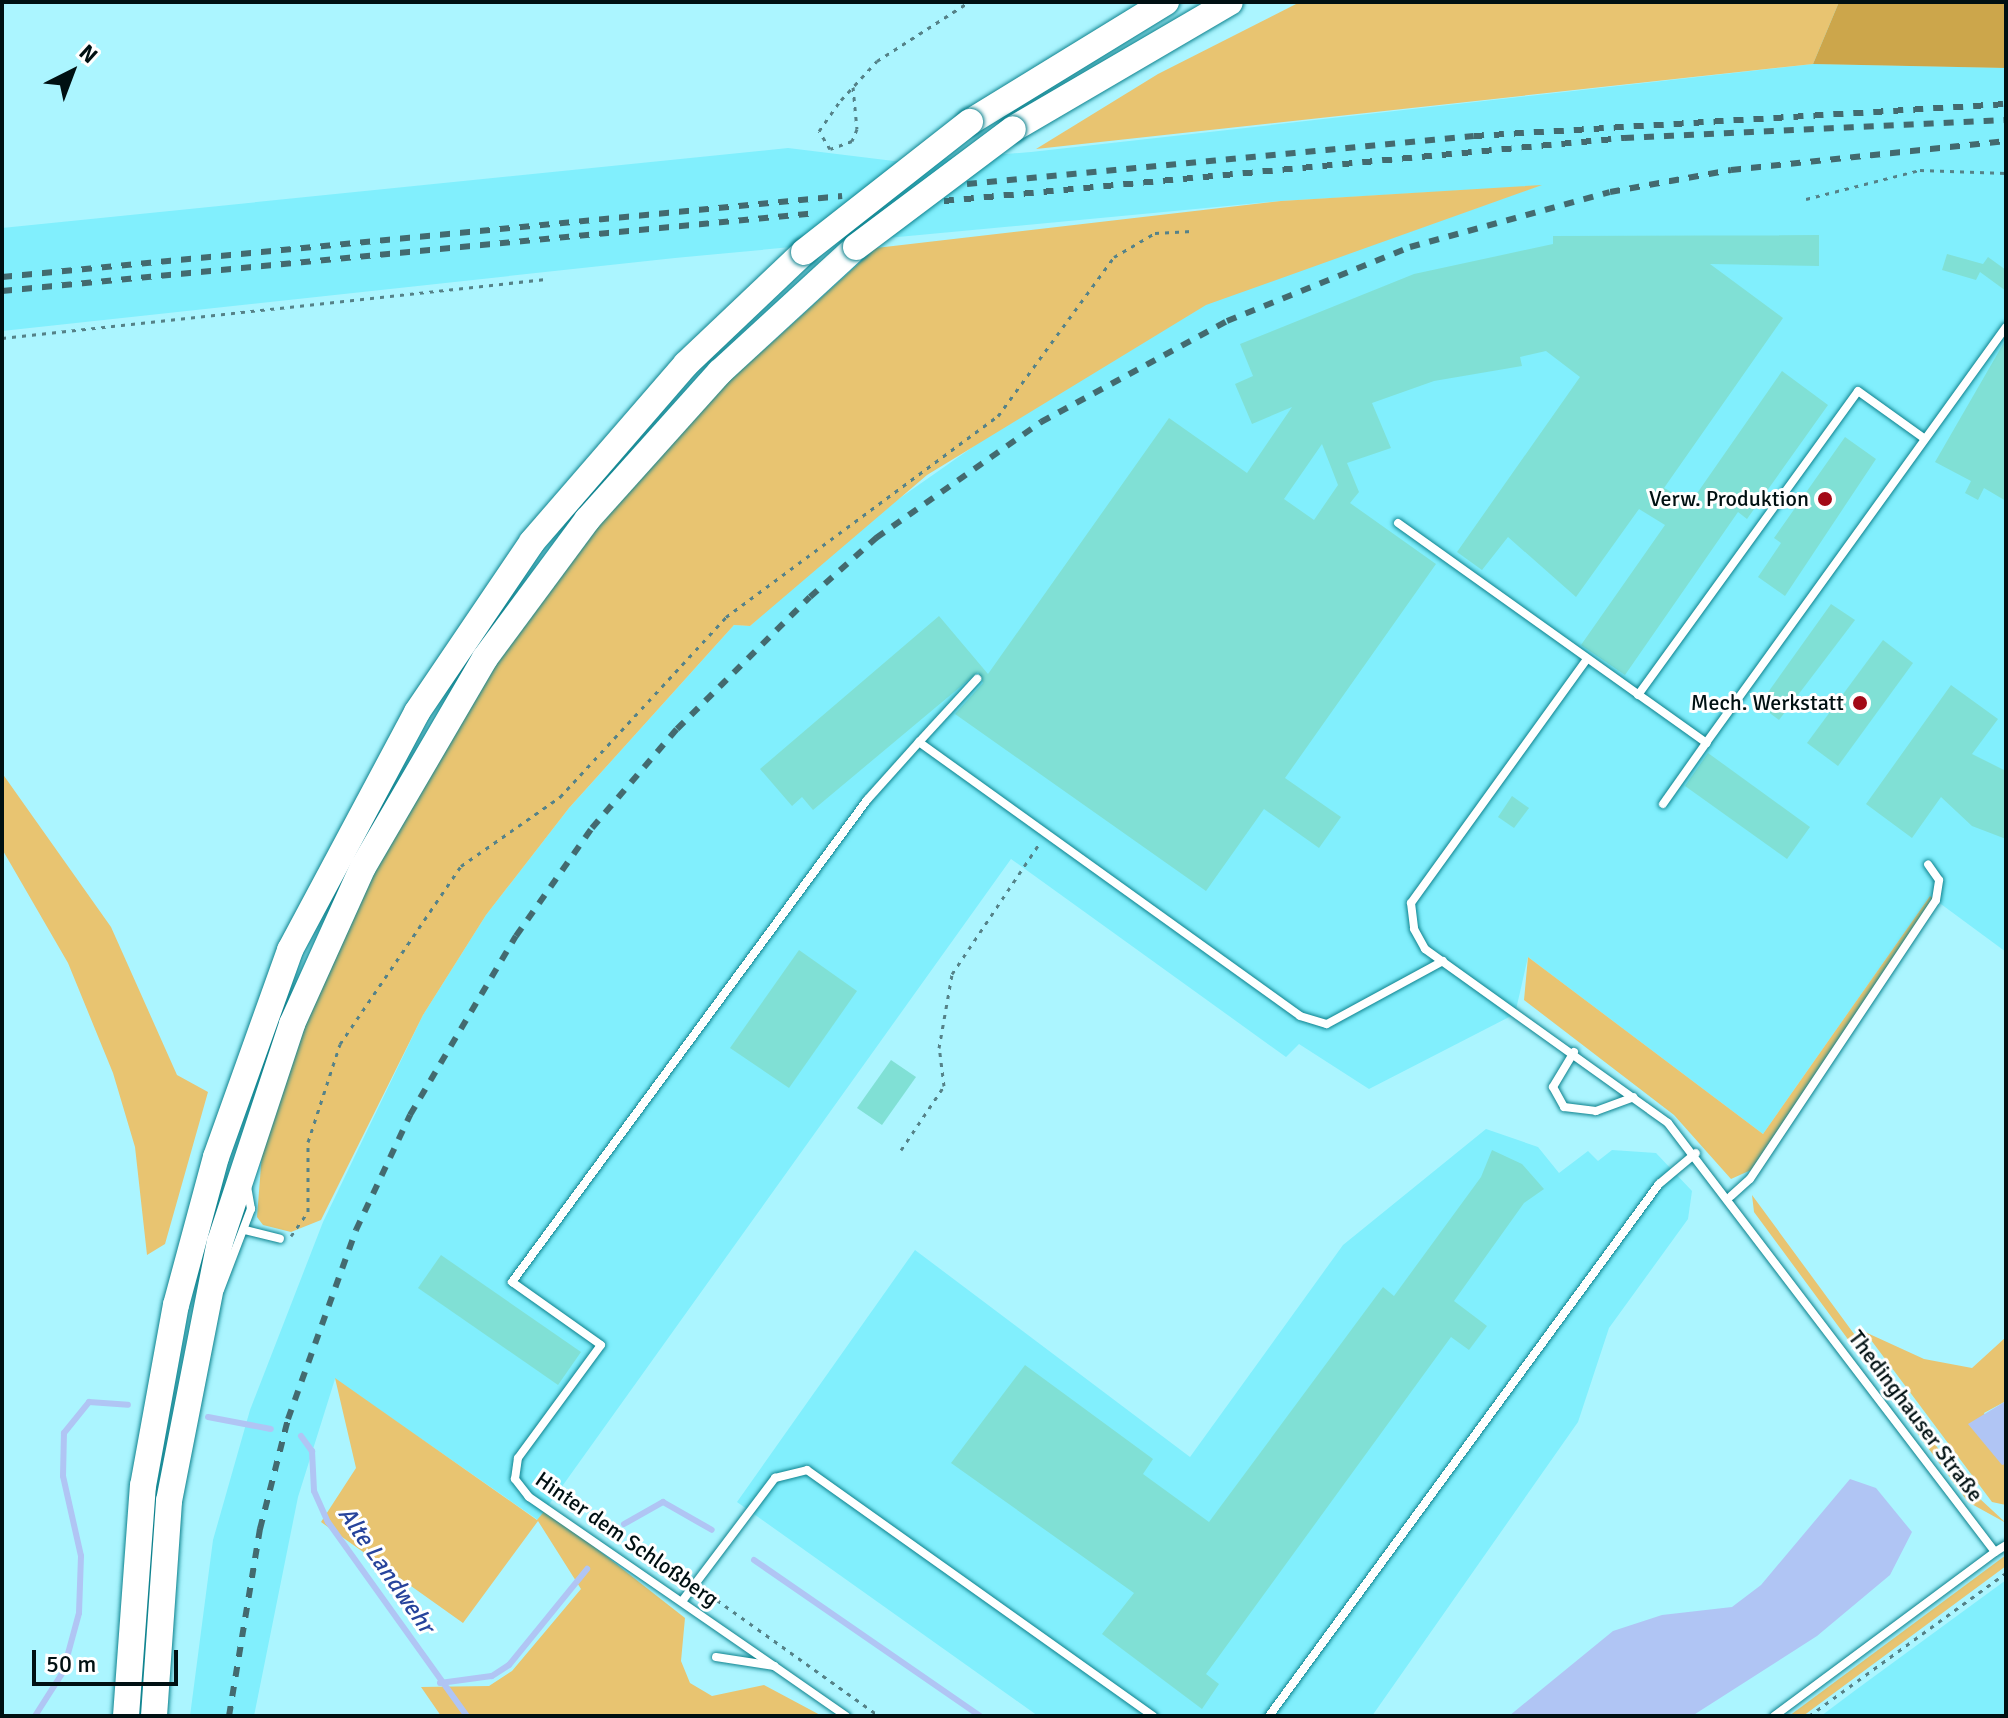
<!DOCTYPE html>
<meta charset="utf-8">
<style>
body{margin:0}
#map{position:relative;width:2008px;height:1718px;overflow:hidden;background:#abf5ff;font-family:Signika,sans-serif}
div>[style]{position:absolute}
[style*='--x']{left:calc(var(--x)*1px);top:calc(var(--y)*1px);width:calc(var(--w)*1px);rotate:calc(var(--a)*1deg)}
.built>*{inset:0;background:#81effd}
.green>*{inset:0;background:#e8c471}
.forest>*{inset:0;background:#cca64b}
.water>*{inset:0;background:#b0c5f4}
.stream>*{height:6px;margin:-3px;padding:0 3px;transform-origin:3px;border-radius:3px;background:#b0c5f4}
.building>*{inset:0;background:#80e0d5}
.path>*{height:3px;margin-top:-1.5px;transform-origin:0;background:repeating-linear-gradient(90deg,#558288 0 4px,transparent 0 10px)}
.roads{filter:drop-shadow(0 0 2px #0d828e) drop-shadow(0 0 2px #0d828e)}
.lane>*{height:8px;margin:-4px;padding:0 4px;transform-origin:4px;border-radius:4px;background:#fff}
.primary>*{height:26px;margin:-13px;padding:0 13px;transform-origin:13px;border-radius:13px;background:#fff}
.rail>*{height:6px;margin-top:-3px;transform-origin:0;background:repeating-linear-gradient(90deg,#436a6f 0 10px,transparent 0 20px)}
.bridges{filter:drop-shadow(0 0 2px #0d828e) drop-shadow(0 0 2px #0d828e)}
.primary-bridge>*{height:26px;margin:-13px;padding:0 13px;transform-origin:13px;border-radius:13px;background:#fff}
.dots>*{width:22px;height:22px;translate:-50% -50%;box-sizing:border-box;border:4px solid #fff;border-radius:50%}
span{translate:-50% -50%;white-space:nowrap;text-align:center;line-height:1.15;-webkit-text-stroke:6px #fff;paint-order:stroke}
.poi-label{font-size:22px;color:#001012}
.right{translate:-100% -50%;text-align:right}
.street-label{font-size:22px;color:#001012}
.water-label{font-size:24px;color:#27449c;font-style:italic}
.frame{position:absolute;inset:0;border:4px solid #001012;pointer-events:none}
.north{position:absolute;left:32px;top:32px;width:80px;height:80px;-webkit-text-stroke:6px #fff;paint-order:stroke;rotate:42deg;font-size:22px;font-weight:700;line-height:32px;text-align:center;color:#001012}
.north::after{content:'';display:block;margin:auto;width:28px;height:36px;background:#001012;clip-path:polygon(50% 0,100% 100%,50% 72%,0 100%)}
.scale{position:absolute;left:32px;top:1650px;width:146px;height:36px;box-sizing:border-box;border:4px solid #001012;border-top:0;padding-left:10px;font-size:24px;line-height:28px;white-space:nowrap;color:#001012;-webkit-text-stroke:6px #fff;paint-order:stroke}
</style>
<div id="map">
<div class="built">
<i style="clip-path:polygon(1813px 64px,2006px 68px,2006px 952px,1930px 896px,1763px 1134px,1528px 957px,1515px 1014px,1369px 1089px,1299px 1044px,1286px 1057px,1011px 859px,538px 1520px,335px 1379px,298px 1497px,254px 1716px,190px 1716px,213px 1540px,250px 1410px,323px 1222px,423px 1015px,486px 915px,569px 808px,734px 625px,750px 626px,860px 526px,1034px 404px,1206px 304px,1538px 186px,1281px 201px,675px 258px,2px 331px,2px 228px,788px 148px,902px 162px,1031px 152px)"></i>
<i style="clip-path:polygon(1486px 1129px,1538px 1147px,1559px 1173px,1588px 1151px,1598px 1161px,1612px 1150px,1656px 1153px,1692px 1191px,1688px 1219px,1609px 1328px,1578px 1422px,1372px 1716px,1038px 1716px,737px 1502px,915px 1250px,1190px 1457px,1343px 1245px)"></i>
<i style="clip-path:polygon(2006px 1580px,2006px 1716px,1821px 1716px,1857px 1689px)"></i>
</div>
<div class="green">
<i style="clip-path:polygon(1300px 2px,1839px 2px,1813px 64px,1036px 149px,1158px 74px)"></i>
<i style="clip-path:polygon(1542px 185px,1206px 305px,927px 475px,750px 626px,734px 625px,569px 808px,486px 915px,423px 1015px,321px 1220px,291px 1232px,263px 1225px,257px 1217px,262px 1153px,326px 964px,450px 730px,562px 569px,628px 490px,715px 394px,876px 248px,1281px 201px)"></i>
<i style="clip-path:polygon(2px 773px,111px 927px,177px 1075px,208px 1092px,165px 1244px,147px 1255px,135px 1147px,113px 1073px,68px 963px,2px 849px)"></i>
<i style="clip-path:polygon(1930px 896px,1935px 900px,1751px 1170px,1731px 1179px,1674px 1115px,1524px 1000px,1528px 957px,1763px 1134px)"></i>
<i style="clip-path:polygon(1752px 1195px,1965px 1485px,2006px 1523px,1968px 1502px,1754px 1212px)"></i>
<i style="clip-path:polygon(1865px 1332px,1924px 1359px,1972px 1368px,2006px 1337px,2006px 1401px,1984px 1413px,2006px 1464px,2006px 1505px,1992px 1502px)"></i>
<i style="clip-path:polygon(335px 1378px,537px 1520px,546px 1509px,685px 1618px,681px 1661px,690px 1683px,712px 1696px,764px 1685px,822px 1716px,441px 1716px,421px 1687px,489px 1686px,512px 1671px,581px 1589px,538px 1521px,463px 1623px,321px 1522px,356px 1468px)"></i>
<i style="clip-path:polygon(2006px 1555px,2006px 1566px,1803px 1716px,1789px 1716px)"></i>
</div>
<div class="forest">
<i style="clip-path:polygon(1839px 2px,2006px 2px,2006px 68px,1813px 64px)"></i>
</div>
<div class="water">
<i style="clip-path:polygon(2006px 1401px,2006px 1464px,2002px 1465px,1968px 1424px)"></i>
<i style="clip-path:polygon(1850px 1479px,1876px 1488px,1912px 1532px,1890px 1575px,1817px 1636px,1692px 1716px,1509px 1716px,1613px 1631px,1662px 1615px,1732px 1607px,1761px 1585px)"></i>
</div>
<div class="stream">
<i style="--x:208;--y:1417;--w:64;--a:10.8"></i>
<i style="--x:301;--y:1436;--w:19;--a:54"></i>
<i style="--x:312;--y:1451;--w:40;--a:87.1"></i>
<i style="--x:314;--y:1491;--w:34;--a:66"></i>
<i style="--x:328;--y:1522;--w:239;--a:54.4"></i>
<i style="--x:624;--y:1524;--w:45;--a:-29.4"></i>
<i style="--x:663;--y:1502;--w:56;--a:29.7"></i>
<i style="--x:754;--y:1560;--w:275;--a:34.6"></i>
<i style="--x:440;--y:1683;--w:52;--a:-7.7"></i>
<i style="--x:492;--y:1676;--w:20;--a:-33"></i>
<i style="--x:509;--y:1665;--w:124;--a:-50.9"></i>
<i style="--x:35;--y:1716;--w:52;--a:-57.5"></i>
<i style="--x:63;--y:1672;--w:61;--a:-74.8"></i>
<i style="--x:79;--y:1613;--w:57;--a:-88"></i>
<i style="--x:81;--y:1556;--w:82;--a:-102.7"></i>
<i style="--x:63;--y:1476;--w:43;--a:-88.7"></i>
<i style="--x:64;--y:1433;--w:40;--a:-51"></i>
<i style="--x:89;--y:1402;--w:39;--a:4"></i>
</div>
<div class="building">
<i style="clip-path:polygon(evenodd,1819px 235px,1819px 266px,1710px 264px,1783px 318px,1664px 488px,1691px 502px,1782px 371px,1828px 405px,1747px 519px,1738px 512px,1625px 675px,1581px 645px,1665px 525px,1639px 509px,1576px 597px,1508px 537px,1482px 570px,1457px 552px,1580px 377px,1546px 351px,1520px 357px,1522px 366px,1434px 381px,1372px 403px,1391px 448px,1347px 463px,1359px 492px,1350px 503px,1436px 564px,1285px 778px,1341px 817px,1319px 848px,1264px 809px,1206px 891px,955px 714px,983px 683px,978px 672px,813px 810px,802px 797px,792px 806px,760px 769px,939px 616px,988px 674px,1169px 418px,1247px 473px,1292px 407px,1252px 424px,1235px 384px,1253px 376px,1240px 344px,1414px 274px,1553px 244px,1553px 236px,1819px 235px,1322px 444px,1338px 485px,1314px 520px,1284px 499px,1322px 444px)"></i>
<i style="clip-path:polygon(1947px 254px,1983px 264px,1988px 257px,2006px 270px,2006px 291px,1980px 272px,1976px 280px,1942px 270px)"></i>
<i style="clip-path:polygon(2006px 339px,2006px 501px,1984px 488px,1978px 500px,1965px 493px,1971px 481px,1935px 462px)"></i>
<i style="clip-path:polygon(1845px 437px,1876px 459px,1785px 596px,1758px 577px,1781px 543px,1774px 538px)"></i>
<i style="clip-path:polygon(1831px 604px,1855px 620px,1779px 720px,1759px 705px)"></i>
<i style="clip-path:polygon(1883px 640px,1913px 663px,1838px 766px,1807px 743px)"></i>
<i style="clip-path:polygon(1951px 685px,1998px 719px,1972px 754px,2006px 771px,2006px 839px,1972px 826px,1941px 797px,1912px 838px,1866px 804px)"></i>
<i style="clip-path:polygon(1708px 753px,1810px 827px,1787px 859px,1685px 786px)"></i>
<i style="clip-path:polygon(1512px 796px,1529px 808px,1514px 828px,1498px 817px)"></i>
<i style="clip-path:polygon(799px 950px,857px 991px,789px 1088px,730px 1048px)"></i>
<i style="clip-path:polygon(891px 1060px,916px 1077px,882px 1125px,857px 1108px)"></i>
<i style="clip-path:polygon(1492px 1150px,1522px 1164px,1544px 1189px,1524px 1203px,1454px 1301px,1487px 1326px,1469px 1350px,1451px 1337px,1206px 1674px,1219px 1684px,1202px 1709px,1102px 1634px,1134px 1593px,951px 1463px,1025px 1365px,1153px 1459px,1143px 1474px,1209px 1522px,1383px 1287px,1394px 1296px,1481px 1177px)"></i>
<i style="clip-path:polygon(441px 1255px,581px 1352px,558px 1385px,418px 1288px)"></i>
</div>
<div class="path">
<i style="--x:853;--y:87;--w:42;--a:84.6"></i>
<i style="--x:857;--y:129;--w:13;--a:113"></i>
<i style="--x:852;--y:141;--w:23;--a:160"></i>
<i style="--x:830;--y:149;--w:21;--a:-121"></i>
<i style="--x:819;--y:131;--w:38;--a:-55"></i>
<i style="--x:841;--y:100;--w:53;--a:-47.3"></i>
<i style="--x:877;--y:61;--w:109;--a:-32.7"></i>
<i style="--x:1806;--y:199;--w:118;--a:-14.3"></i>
<i style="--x:1920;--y:170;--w:86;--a:2"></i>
<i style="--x:2;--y:338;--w:547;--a:-6.19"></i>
<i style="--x:901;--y:1150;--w:77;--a:-56.1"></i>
<i style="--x:944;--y:1086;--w:38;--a:-97"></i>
<i style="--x:939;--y:1048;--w:75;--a:-80"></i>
<i style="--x:952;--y:974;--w:156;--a:-56.2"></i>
<i style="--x:291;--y:1236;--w:29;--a:-55"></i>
<i style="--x:308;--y:1212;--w:70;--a:-90"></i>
<i style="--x:308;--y:1142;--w:103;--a:-71.9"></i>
<i style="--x:340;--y:1044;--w:215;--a:-55.8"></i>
<i style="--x:461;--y:866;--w:121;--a:-34.9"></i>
<i style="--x:560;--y:797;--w:245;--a:-47.3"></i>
<i style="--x:726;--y:617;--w:338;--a:-36.5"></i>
<i style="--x:998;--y:416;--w:197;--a:-53.9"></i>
<i style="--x:1114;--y:257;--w:48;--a:-30.3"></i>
<i style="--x:1155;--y:233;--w:37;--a:-3"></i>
<i style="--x:703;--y:1600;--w:14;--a:0"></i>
<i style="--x:717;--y:1600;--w:199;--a:35.6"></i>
<i style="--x:1809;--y:1716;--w:243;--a:-36"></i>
</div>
<div class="roads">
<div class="lane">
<i style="--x:1398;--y:523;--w:379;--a:35.5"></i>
<i style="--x:1706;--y:743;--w:513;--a:-54.2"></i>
<i style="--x:1587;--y:659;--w:301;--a:125.8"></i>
<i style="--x:1411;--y:903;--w:26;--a:83"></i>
<i style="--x:1414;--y:929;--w:23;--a:61"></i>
<i style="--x:1425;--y:949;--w:299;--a:35.6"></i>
<i style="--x:1668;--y:1123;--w:539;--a:52.68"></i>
<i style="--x:1995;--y:1552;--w:275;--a:143.4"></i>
<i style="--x:1638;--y:695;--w:375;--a:-54.1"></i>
<i style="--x:1858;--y:391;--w:82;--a:35.6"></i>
<i style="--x:919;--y:742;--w:86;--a:-47.4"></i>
<i style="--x:1663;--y:804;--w:75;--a:-54.8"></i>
<i style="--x:1574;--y:1052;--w:41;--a:121"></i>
<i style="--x:1553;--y:1087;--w:23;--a:61"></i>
<i style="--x:1564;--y:1107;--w:32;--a:7"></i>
<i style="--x:1596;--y:1111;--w:40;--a:-20.2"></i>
<i style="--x:1731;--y:1196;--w:25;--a:-42"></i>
<i style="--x:1750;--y:1179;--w:335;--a:-56.3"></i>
<i style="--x:1936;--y:900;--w:20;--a:-81"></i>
<i style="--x:1939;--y:880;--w:19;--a:-125"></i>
<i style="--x:245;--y:1230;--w:36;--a:14"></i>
<i style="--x:220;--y:1290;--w:87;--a:-69.1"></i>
<i style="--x:251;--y:1209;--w:23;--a:-100"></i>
<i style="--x:1995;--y:1552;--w:13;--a:-32"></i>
<i style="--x:683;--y:1600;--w:153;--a:-53"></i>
<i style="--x:775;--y:1478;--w:33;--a:-14"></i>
<i style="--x:807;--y:1470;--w:425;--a:35.4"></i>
<i style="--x:716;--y:1657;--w:59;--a:8.8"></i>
<i style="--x:774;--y:1666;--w:88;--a:34.8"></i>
<i style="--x:774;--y:1666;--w:298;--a:-145.4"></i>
<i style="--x:529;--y:1497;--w:23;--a:-128"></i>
<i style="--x:515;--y:1479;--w:21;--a:-82"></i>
<i style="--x:518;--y:1458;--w:140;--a:-53.7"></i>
<i style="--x:601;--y:1345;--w:109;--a:-144.7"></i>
<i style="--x:512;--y:1282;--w:599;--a:-53.63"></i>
<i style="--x:867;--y:800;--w:78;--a:-48.1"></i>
<i style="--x:919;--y:742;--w:469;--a:35.7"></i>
<i style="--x:1300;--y:1016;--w:28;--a:17"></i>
<i style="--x:1327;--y:1024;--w:132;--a:-28.5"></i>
<i style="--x:1269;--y:1716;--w:660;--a:-53.76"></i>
<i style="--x:1659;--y:1184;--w:48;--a:-40"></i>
</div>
<div class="primary">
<i style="--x:970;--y:122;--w:230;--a:-31.5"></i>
<i style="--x:1013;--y:129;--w:251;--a:-30.3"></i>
<i style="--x:126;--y:1716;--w:231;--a:-85.8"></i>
<i style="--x:143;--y:1486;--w:184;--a:-79.7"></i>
<i style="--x:176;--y:1305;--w:153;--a:-74.9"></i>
<i style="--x:216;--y:1157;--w:220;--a:-70.3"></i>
<i style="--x:290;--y:950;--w:270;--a:-61.9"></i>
<i style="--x:417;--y:712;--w:205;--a:-55.9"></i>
<i style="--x:532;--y:542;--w:235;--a:-49.1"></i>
<i style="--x:686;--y:364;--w:163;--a:-43.5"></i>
<i style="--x:154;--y:1716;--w:216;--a:-86"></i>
<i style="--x:169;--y:1501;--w:264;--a:-78.9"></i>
<i style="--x:220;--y:1242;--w:230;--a:-71.7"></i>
<i style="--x:292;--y:1024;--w:172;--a:-65.7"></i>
<i style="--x:363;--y:867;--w:242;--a:-59.7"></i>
<i style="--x:485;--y:658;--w:172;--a:-53.5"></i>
<i style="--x:587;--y:520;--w:199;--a:-48.1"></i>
<i style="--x:720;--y:372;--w:185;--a:-42.6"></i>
</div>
</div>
<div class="rail">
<i style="--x:967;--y:184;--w:509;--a:-5.41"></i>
<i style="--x:1474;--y:136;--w:533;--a:-3.44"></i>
<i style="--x:944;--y:201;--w:683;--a:-5.29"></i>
<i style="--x:1624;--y:138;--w:382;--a:-2.7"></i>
<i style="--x:2;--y:277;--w:844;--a:-5.51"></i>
<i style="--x:2;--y:291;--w:819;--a:-5.47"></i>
<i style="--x:229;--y:1716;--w:190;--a:-80.6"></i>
<i style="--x:260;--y:1529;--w:114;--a:-75.7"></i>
<i style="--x:288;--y:1419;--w:201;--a:-70.2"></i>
<i style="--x:356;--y:1230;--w:127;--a:-64.8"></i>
<i style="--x:410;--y:1115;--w:208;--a:-59.4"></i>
<i style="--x:516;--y:936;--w:132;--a:-54.9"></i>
<i style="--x:592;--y:828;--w:130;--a:-49.4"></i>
<i style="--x:677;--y:729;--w:187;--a:-44.8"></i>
<i style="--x:810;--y:597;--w:89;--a:-41.8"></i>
<i style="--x:876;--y:538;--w:202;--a:-35.1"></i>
<i style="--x:1041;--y:422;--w:212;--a:-28.5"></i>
<i style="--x:1227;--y:321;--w:197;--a:-22"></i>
<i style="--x:1410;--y:247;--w:207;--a:-15.4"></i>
<i style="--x:1610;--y:192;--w:123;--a:-10.3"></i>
<i style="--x:1731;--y:170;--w:277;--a:-6"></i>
</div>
<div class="bridges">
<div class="primary-bridge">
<i style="--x:856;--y:247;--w:196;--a:-36.9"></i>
<i style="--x:804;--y:252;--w:211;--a:-38.1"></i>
</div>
</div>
<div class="dots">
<i style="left:1825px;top:499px;background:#a30916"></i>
<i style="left:1860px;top:703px;background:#a30916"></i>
</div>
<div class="poi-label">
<span class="right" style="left:1809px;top:499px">Verw. Produktion</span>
<span class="right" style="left:1844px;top:703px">Mech. Werkstatt</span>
</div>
<div class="street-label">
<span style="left:1916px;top:1416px;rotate:53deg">Thedinghauser Straße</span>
<span style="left:627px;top:1539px;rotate:35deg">Hinter dem Schloßberg</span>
</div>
<div class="water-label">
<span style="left:386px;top:1570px;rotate:55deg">Alte Landwehr</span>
</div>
<div class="frame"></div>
<div class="north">N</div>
<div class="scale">50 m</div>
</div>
